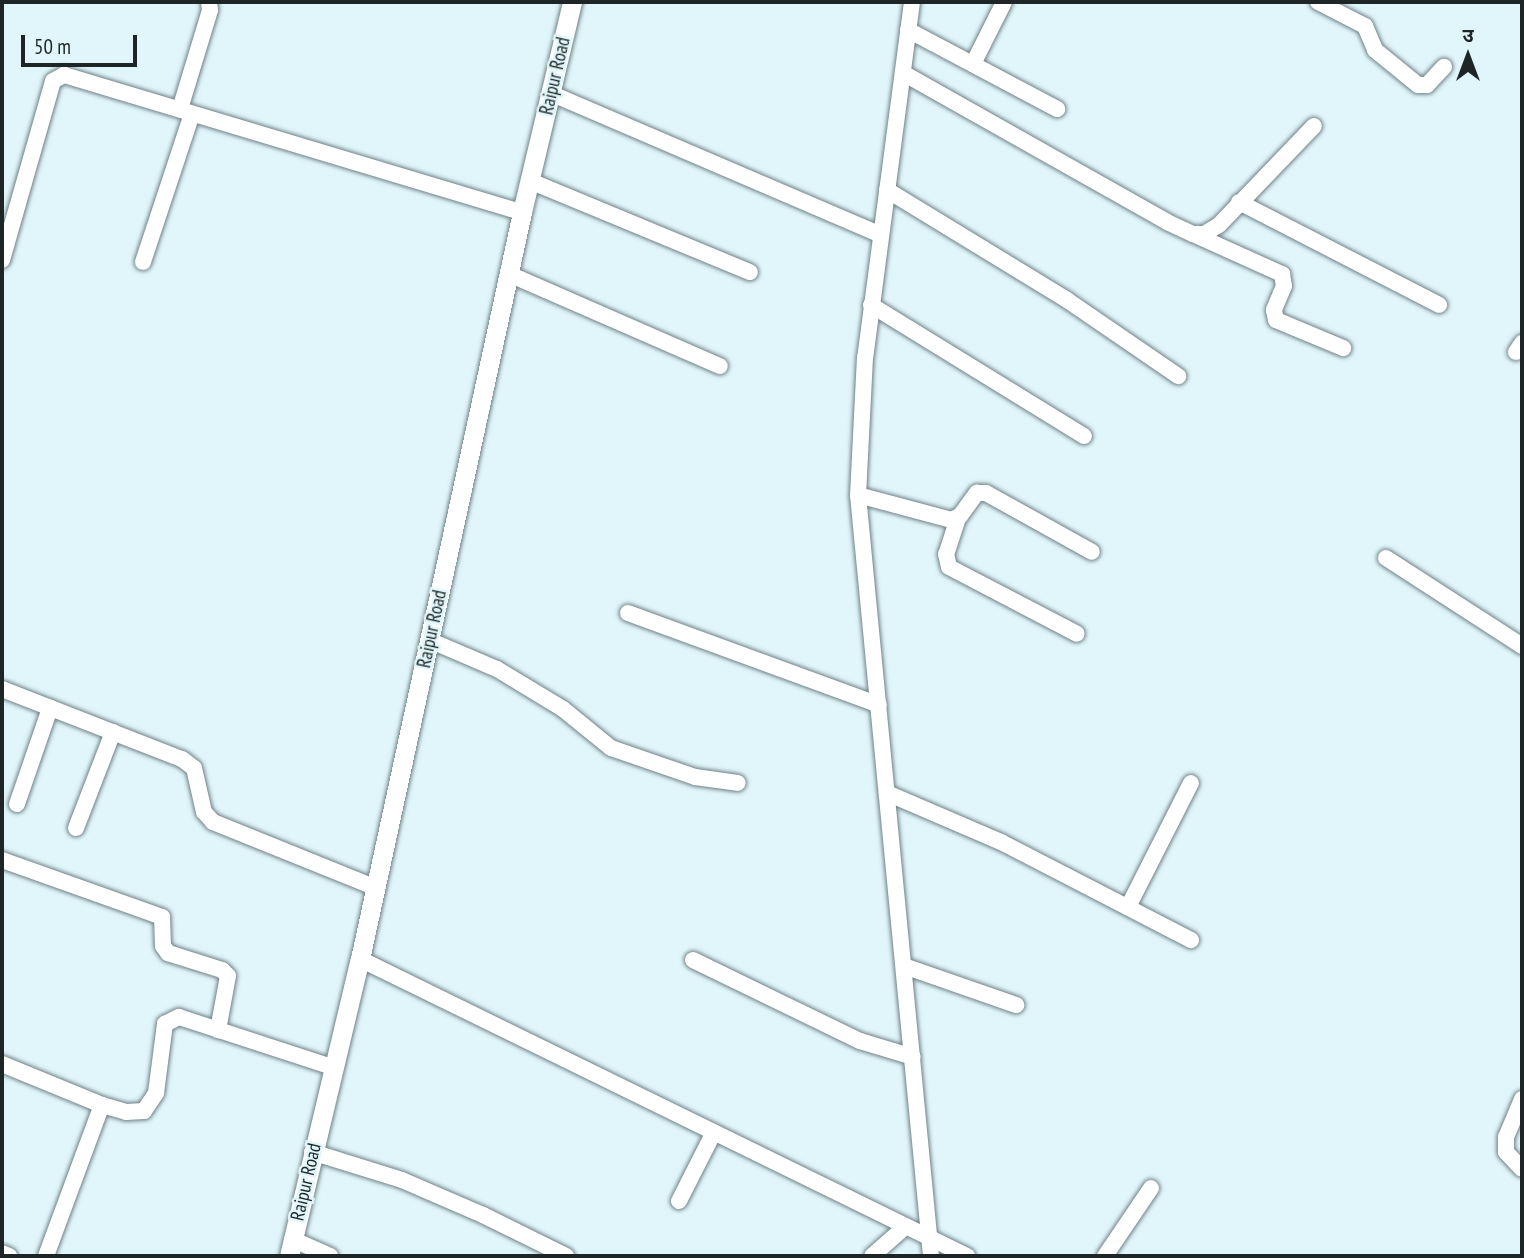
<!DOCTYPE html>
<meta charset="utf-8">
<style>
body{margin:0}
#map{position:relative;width:1524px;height:1258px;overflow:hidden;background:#e1f6fb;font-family:"PT Sans Narrow","Noto Sans Devanagari",sans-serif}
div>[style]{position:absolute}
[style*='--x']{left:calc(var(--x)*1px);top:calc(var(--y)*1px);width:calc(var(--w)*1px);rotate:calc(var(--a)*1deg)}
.roads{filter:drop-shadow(0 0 2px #6f8186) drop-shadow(0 0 2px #6f8186)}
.minor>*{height:16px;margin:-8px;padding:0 8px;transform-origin:8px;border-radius:8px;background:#fff}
.major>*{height:19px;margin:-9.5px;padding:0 9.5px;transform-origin:9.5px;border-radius:9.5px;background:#fff}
span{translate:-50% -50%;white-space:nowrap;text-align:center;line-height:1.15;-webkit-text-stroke:5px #e1f6fb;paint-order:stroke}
.street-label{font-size:19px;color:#1d2527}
.frame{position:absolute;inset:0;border:4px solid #1d2527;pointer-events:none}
.north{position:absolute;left:1433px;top:21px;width:70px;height:70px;-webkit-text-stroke:5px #e1f6fb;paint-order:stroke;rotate:0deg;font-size:19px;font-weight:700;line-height:28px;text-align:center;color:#1d2527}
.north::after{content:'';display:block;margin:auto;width:24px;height:32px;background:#1d2527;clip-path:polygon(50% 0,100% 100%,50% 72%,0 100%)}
.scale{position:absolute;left:21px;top:35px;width:116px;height:32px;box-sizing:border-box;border:4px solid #1d2527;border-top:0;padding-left:9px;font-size:21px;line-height:24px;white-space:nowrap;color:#1d2527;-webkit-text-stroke:5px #e1f6fb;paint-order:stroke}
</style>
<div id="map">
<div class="roads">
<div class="minor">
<i style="--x:912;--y:2;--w:358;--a:97.5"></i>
<i style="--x:865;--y:357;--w:138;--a:92.9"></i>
<i style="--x:858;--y:495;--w:764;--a:84.52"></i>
<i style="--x:1318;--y:2;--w:53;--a:27.1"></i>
<i style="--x:1365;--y:26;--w:26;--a:67"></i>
<i style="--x:1375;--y:50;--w:55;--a:39.1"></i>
<i style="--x:1418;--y:85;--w:9;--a:0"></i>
<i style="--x:1427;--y:85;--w:25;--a:-47"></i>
<i style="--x:908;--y:30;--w:169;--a:27.9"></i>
<i style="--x:973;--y:64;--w:69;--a:-63.4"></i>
<i style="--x:903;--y:73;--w:303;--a:29.4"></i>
<i style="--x:1167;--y:222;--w:29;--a:25"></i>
<i style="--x:1193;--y:234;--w:11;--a:0"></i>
<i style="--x:1204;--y:234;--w:17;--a:-31"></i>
<i style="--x:1219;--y:225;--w:137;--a:-46.2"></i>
<i style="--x:550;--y:93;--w:360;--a:23.2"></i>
<i style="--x:180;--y:109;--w:103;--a:-73.1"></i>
<i style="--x:210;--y:10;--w:8;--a:-97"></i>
<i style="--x:530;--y:181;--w:238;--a:22.5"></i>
<i style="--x:887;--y:190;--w:211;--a:31.4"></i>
<i style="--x:1067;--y:300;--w:135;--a:34.4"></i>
<i style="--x:1239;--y:202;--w:225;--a:27.2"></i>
<i style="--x:1193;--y:234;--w:98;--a:24.2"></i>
<i style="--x:1282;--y:274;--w:12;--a:81"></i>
<i style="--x:1284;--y:286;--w:26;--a:113"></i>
<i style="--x:1274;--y:310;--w:10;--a:79"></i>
<i style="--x:1276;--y:320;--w:73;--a:22.7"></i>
<i style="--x:2;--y:260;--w:186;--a:-74.1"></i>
<i style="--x:53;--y:81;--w:13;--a:-29"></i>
<i style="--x:64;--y:75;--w:478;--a:16.7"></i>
<i style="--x:143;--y:262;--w:156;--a:-71.7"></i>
<i style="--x:509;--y:274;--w:230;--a:23.6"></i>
<i style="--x:871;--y:305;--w:250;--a:31.6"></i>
<i style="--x:1516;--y:352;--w:11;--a:-56"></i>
<i style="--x:858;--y:495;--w:96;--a:15"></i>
<i style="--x:951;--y:520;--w:10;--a:-24"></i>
<i style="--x:960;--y:516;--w:29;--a:-54"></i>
<i style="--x:977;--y:493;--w:9;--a:0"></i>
<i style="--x:986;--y:493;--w:121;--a:29.1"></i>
<i style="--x:958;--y:518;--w:38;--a:108"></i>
<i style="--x:946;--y:554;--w:13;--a:77"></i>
<i style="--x:949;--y:567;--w:144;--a:27.6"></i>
<i style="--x:1386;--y:558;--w:162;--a:32.9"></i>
<i style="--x:628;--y:613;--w:267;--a:20.1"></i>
<i style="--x:429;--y:640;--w:74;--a:23.1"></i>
<i style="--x:497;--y:669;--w:77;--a:31.2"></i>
<i style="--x:563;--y:709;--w:62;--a:39.1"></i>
<i style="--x:611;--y:748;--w:89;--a:19"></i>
<i style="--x:695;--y:777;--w:43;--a:7.9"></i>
<i style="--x:2;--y:689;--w:193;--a:21.3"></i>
<i style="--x:182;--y:759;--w:15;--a:37"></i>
<i style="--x:194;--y:768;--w:45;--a:77.2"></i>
<i style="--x:204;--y:812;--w:13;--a:48"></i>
<i style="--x:213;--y:822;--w:176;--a:22"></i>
<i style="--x:887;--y:793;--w:124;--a:23.3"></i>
<i style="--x:1001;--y:842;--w:214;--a:27.3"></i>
<i style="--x:17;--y:804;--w:102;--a:-71"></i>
<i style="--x:76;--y:828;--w:103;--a:-68.9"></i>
<i style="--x:2;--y:860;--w:170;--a:19.6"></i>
<i style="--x:162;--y:917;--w:29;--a:88"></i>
<i style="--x:163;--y:946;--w:9;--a:54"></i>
<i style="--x:168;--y:953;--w:57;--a:17.5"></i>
<i style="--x:222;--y:970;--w:8;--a:45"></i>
<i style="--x:228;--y:976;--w:55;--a:100.5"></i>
<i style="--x:1128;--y:907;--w:139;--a:-63.1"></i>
<i style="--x:360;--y:959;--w:676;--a:26.07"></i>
<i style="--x:693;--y:960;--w:186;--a:25.9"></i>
<i style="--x:860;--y:1041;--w:55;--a:16.8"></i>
<i style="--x:904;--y:966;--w:119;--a:19.2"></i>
<i style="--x:2;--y:1064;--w:108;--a:22.3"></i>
<i style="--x:102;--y:1105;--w:25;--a:16"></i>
<i style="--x:126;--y:1112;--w:18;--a:-3"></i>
<i style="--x:144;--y:1111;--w:22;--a:-56"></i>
<i style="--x:156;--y:1093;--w:70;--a:-82.6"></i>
<i style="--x:165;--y:1024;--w:16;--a:-27"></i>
<i style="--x:179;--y:1017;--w:161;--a:18.1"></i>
<i style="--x:1522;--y:1099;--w:41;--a:112.8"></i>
<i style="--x:1506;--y:1137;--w:15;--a:90"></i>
<i style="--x:1506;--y:1152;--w:23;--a:47"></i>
<i style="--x:312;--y:1152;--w:94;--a:17.3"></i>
<i style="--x:402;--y:1180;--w:88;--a:23.4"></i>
<i style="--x:483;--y:1215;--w:93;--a:26.3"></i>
<i style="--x:679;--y:1201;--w:77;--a:-63.1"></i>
<i style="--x:292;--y:1239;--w:42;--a:24.1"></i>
<i style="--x:2;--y:1253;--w:8;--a:23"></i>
<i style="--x:46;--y:1256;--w:161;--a:-69.7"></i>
<i style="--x:872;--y:1256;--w:45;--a:-41.4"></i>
<i style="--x:1105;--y:1256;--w:82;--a:-55.9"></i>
</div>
<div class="major">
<i style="--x:289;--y:1256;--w:305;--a:-76.6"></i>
<i style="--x:360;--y:959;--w:764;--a:-77.76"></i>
<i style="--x:522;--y:212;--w:216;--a:-76.6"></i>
</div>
</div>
<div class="street-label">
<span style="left:555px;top:76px;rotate:-77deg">Raipur Road</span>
<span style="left:432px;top:629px;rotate:-78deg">Raipur Road</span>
<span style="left:306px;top:1182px;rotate:-77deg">Raipur Road</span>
</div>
<div class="frame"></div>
<div class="north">उ</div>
<div class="scale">50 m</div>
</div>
